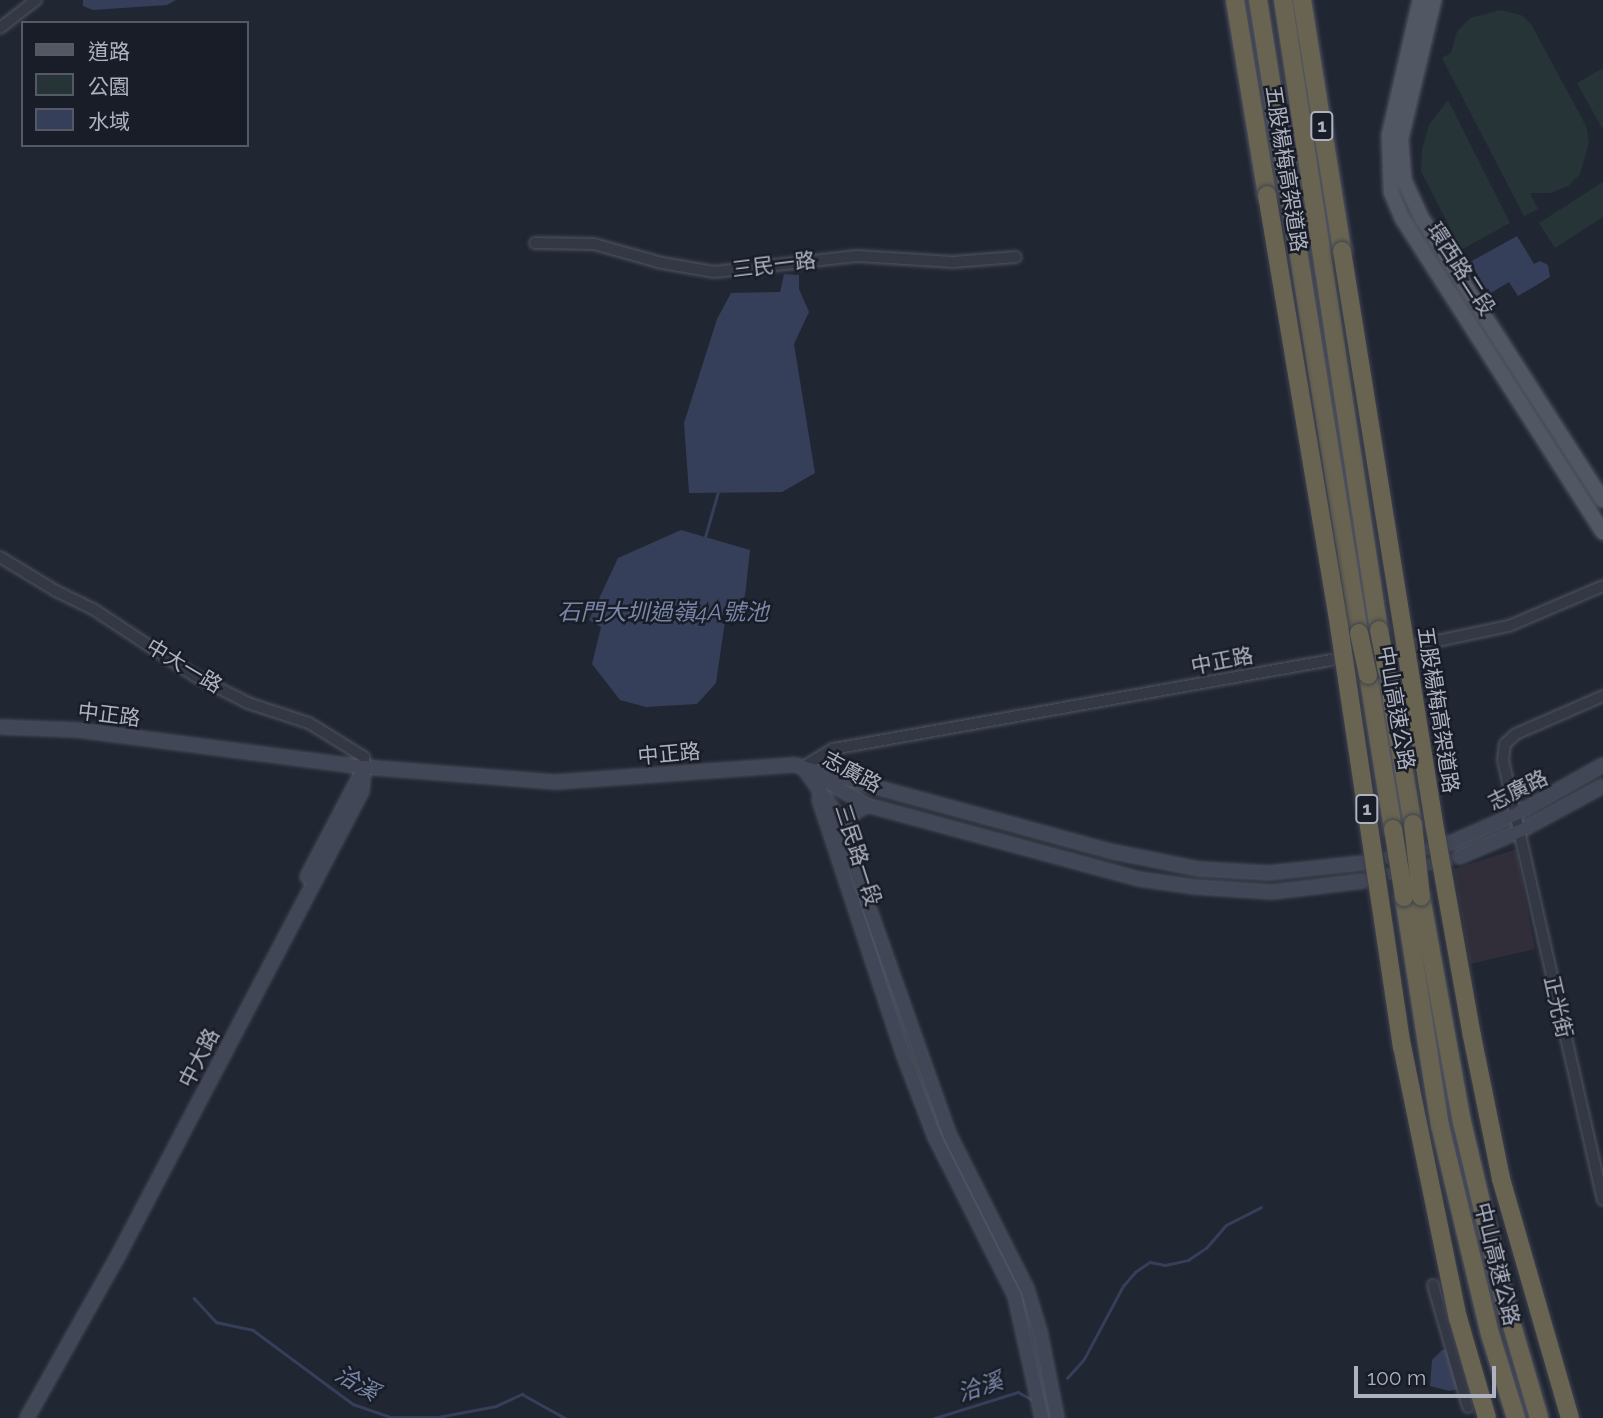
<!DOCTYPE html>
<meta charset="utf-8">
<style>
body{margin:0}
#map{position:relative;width:1603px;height:1418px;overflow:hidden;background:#212633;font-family:Raleway,"Noto Sans TC",sans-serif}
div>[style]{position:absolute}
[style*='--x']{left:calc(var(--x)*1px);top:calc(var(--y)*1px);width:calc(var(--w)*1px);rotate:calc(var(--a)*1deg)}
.medical>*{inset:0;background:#312e39}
.green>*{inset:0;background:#263437}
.water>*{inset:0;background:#363f59}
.stream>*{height:2.5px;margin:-1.25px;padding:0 1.25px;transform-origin:1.25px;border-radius:1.25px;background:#363f59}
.street-tunnel>*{height:10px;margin-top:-5px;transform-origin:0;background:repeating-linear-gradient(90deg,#3d424f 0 10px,transparent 0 15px)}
.secondary-tunnel>*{height:12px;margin-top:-6px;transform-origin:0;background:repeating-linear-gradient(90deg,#3d424f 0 12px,transparent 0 18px)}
.roads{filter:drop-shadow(0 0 2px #515562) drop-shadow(0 0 2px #515562)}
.street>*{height:10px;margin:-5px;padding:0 5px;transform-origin:5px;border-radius:5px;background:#343844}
.secondary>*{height:12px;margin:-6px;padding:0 6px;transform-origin:6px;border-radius:6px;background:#424757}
.primary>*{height:14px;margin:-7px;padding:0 7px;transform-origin:7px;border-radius:7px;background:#525764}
.highway>*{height:18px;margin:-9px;padding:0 9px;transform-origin:9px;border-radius:9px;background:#696452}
.bridges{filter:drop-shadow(0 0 2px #3e424e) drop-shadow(0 0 2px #3e424e)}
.highway-bridge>*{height:18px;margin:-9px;padding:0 9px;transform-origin:9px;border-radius:9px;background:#696452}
span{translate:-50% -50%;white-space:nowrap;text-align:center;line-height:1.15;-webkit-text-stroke:5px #191d28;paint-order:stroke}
.shield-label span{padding:2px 5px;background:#191d28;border:2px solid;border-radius:5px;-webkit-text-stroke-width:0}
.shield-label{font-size:19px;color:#aeb2c1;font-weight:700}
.street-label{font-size:21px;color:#aeb2c1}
.water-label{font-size:23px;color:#7986a7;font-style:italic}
.legend{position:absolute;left:21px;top:21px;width:228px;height:126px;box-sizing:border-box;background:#191d28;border:2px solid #555965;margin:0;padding:9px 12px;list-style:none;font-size:21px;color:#aeb2c1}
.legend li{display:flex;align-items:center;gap:14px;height:35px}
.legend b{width:35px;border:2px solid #555965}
.scale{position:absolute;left:1354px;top:1366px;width:142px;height:32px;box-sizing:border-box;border:4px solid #aeb2c1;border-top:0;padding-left:9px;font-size:21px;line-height:24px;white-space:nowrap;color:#aeb2c1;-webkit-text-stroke:5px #191d28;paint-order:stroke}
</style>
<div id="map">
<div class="medical">
<i style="clip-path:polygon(1516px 849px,1535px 949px,1470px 964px,1454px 869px)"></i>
</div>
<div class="green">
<i style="clip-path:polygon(1501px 10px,1521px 15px,1531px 24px,1586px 126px,1589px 142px,1580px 174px,1568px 186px,1550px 193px,1530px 193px,1538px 209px,1524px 216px,1442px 58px,1451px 53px,1457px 32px,1470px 18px)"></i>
<i style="clip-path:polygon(1603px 68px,1603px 128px,1602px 128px,1577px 83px)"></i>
<i style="clip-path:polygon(1448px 100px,1510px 223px,1461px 250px,1421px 171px,1422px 149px,1429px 125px)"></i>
<i style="clip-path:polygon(1603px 182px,1603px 217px,1555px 248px,1539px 223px)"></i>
</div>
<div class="water">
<i style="clip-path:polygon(83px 0,176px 0,167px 5px,93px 10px,83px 6px)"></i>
<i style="clip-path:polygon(1517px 236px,1534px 264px,1540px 261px,1548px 265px,1550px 277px,1518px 296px,1509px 282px,1489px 294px,1470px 262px)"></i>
<i style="clip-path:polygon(784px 274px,799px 275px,799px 289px,809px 312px,794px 344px,815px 473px,782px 492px,689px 493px,684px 423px,717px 319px,731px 293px,780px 292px)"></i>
<i style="clip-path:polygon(681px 530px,750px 550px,745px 596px,726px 614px,716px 683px,697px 704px,646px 707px,620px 700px,592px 664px,601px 627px,589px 620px,618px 558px)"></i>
<i style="clip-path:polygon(1442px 1350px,1447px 1350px,1458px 1389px,1449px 1391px,1430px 1386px,1432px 1360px)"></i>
</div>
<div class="stream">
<i style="--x:705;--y:537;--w:47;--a:-73.9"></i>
<i style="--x:194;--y:1298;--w:33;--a:47"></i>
<i style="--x:216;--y:1322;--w:38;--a:12"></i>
<i style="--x:253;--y:1330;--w:124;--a:36.5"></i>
<i style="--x:353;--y:1404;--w:39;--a:19"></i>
<i style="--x:390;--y:1417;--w:48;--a:0"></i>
<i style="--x:438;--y:1417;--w:59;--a:-10.7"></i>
<i style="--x:496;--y:1406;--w:29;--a:-25"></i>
<i style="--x:522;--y:1394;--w:49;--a:29.2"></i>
<i style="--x:1067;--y:1378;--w:25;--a:-48"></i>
<i style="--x:1084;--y:1359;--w:83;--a:-61.9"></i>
<i style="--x:1123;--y:1286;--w:18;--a:-49"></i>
<i style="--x:1135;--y:1272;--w:18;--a:-34"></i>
<i style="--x:1150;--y:1262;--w:15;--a:11"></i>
<i style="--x:1165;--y:1265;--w:24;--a:-12"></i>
<i style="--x:1188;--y:1260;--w:22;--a:-34"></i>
<i style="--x:1206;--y:1248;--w:30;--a:-49"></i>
<i style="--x:1226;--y:1225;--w:39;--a:-27"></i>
<i style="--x:935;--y:1418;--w:87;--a:-17.4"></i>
<i style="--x:1018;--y:1392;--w:17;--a:28"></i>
</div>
<div class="street-tunnel">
<i style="--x:1359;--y:655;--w:51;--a:-9.1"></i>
</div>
<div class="secondary-tunnel">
<i style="--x:1367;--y:862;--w:79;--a:-12.4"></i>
<i style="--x:1370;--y:879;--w:92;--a:-13.9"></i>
</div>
<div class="roads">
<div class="street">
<i style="--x:0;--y:28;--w:46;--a:-37.9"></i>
<i style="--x:535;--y:243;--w:59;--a:1"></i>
<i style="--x:594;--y:244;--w:71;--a:15.6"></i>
<i style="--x:662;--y:263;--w:53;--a:9.8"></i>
<i style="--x:714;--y:272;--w:144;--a:-6.4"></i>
<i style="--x:857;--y:256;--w:96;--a:3.6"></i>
<i style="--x:953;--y:262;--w:63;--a:-4.5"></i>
<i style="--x:0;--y:557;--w:66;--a:31.3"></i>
<i style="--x:56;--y:591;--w:41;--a:25.9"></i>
<i style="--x:93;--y:609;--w:122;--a:33.3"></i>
<i style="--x:195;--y:676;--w:59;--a:27"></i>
<i style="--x:248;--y:703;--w:64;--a:18.2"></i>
<i style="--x:309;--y:723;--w:65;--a:31.7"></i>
<i style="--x:364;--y:757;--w:10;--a:90"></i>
<i style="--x:1409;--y:647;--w:102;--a:-11.9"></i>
<i style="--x:1509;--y:626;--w:102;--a:-23.1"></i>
<i style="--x:1603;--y:696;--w:95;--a:156.4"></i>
<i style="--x:1516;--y:734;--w:15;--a:138"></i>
<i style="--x:1505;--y:744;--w:16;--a:97"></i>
<i style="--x:1503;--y:760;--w:451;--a:77.2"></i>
<i style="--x:803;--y:767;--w:35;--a:-31"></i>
<i style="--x:833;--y:749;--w:506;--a:-10.13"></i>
<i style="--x:1433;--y:1285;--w:127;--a:74"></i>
</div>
<div class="secondary">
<i style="--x:0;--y:727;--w:78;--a:2.2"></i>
<i style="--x:78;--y:730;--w:288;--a:7.4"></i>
<i style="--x:364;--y:767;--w:193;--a:4.5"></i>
<i style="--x:556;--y:782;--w:240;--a:-4.1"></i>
<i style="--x:795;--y:765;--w:326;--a:15.3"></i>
<i style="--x:1109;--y:851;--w:92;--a:11.3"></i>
<i style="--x:1199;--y:869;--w:70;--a:3.3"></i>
<i style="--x:1269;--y:873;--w:95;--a:-6.1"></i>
<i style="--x:803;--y:767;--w:55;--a:54.6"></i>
<i style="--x:835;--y:812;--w:342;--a:70.5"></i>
<i style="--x:949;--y:1134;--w:174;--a:63.3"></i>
<i style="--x:1027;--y:1289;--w:45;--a:73.2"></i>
<i style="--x:1040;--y:1332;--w:88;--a:78.8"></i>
<i style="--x:812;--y:773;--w:64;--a:30.2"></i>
<i style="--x:867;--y:805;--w:282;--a:15.2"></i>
<i style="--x:1139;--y:879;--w:58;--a:8"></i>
<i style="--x:1196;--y:887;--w:76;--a:3.8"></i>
<i style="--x:1272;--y:892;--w:92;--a:-6.9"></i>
<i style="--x:819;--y:799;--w:271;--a:71.7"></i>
<i style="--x:904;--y:1056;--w:87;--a:69.1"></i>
<i style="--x:935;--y:1137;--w:178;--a:63.3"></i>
<i style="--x:1015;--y:1296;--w:125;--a:77.5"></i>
<i style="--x:844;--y:836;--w:23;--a:-70"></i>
<i style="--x:852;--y:814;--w:17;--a:-31"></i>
<i style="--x:1448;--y:844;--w:72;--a:-23.7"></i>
<i style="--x:1514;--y:815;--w:102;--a:-29.3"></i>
<i style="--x:1459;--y:857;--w:66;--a:-23.1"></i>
<i style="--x:1520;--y:831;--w:94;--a:-28.5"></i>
<i style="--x:307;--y:877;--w:119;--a:-62.4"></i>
<i style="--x:27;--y:1418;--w:188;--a:-60.7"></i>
<i style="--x:119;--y:1254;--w:523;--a:-62.31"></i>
<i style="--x:362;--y:791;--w:24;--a:-85"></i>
</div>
<div class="primary">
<i style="--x:1420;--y:0;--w:139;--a:102.9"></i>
<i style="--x:1389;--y:135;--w:57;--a:88"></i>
<i style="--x:1391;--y:192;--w:28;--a:67"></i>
<i style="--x:1402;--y:218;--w:373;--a:57.4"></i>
<i style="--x:1434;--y:0;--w:143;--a:103.4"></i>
<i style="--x:1401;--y:139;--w:41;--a:85.8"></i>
<i style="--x:1404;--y:180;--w:41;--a:65.3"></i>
<i style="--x:1421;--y:217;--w:336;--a:57.3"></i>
</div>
<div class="highway">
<i style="--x:1235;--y:0;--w:198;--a:80.7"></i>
<i style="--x:1258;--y:0;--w:641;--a:80.93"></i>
<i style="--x:1283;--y:0;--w:637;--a:81.34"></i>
<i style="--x:1302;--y:0;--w:254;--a:80.9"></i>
<i style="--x:1387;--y:671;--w:155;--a:80.4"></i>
<i style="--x:1368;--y:675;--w:156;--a:80.8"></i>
<i style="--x:1404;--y:897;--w:232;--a:81.1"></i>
<i style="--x:1440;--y:1126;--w:214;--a:76.5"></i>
<i style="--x:1490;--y:1334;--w:88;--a:72.8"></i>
<i style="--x:1421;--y:897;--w:229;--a:79.7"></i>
<i style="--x:1462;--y:1122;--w:181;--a:76.6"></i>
<i style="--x:1504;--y:1298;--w:125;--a:73.7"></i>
</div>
</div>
<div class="bridges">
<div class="highway-bridge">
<i style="--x:1267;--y:195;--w:437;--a:80.5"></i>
<i style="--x:1339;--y:626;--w:425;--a:81.5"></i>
<i style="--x:1402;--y:1046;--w:278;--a:78.4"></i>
<i style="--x:1458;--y:1318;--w:104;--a:73.8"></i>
<i style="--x:1342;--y:251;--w:579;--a:80.86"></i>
<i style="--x:1434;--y:823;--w:216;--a:79.9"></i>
<i style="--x:1472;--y:1036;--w:146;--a:78.5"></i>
<i style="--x:1501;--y:1179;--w:249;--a:73.9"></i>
<i style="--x:1379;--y:630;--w:42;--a:79"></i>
<i style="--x:1359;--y:633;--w:43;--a:77.9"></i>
<i style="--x:1413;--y:824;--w:73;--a:83.7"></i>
<i style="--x:1393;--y:829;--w:69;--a:80.8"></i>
</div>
</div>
<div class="shield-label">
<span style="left:1322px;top:126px">1</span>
<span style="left:1367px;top:809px">1</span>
</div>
<div class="street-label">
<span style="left:1286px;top:169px;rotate:81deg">五股楊梅高架道路</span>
<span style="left:774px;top:265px;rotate:-7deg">三民一路</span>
<span style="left:1461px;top:269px;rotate:57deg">環西路二段</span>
<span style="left:1222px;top:661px;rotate:-11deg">中正路</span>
<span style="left:184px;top:666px;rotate:31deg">中大一路</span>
<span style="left:1396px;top:708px;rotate:80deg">中山高速公路</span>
<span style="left:1438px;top:710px;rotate:81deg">五股楊梅高架道路</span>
<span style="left:109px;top:715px;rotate:7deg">中正路</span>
<span style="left:669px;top:754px;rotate:-5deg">中正路</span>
<span style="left:852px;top:772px;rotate:28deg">志廣路</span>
<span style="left:1518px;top:790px;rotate:-26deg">志廣路</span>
<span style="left:858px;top:855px;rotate:72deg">三民路一段</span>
<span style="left:1558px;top:1007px;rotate:77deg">正光街</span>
<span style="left:199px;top:1058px;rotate:-63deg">中大路</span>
<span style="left:1497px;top:1264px;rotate:76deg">中山高速公路</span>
</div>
<div class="water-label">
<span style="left:663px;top:612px">石門大圳過嶺4A號池</span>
<span style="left:357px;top:1383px;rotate:30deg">洽溪</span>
<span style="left:980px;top:1387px;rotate:-18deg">洽溪</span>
</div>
<ul class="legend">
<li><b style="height:9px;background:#525764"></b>道路</li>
<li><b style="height:19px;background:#263437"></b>公園</li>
<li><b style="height:19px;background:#363f59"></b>水域</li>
</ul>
<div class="scale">100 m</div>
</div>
